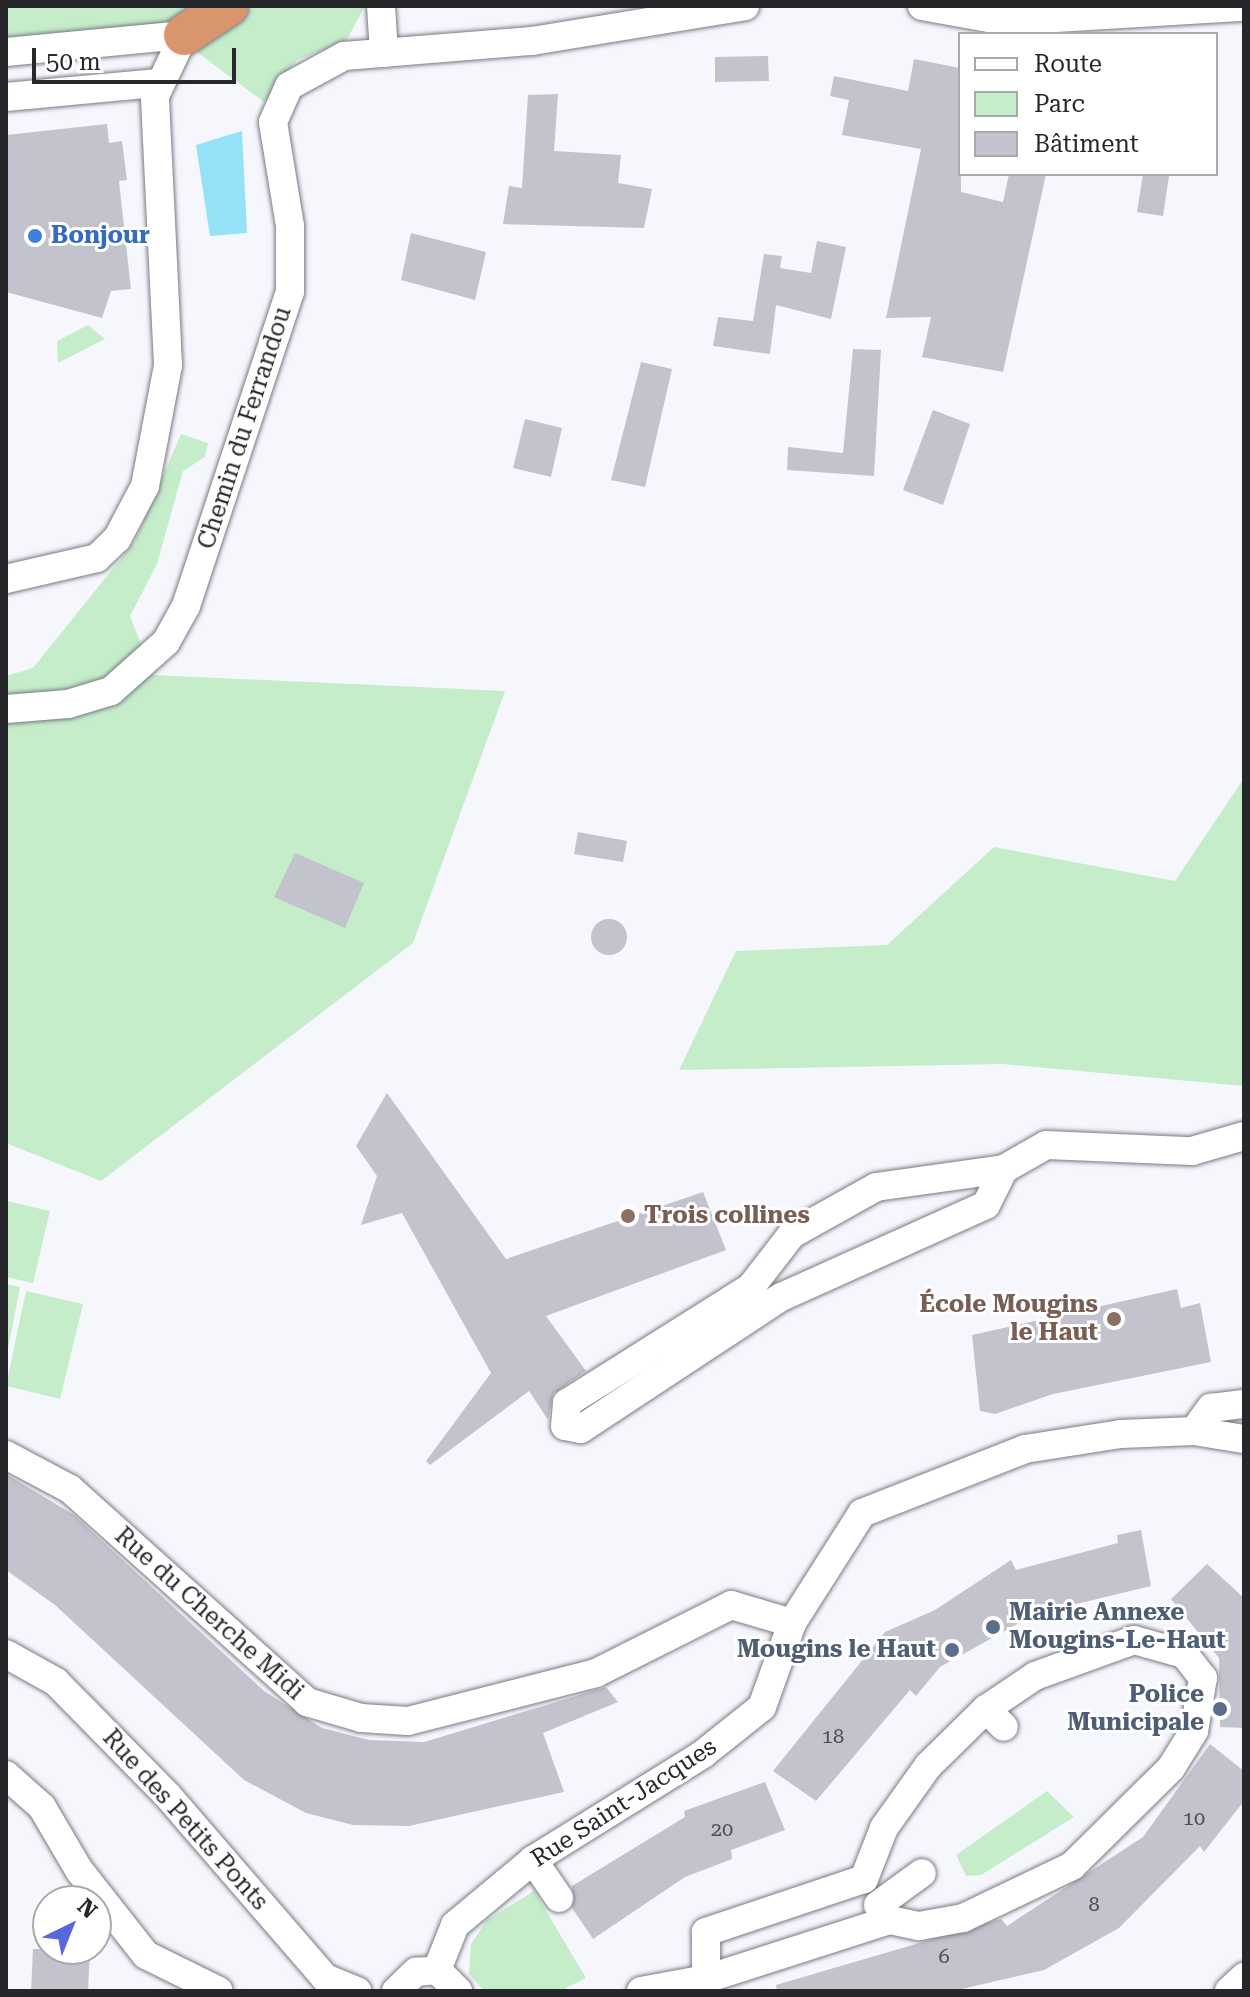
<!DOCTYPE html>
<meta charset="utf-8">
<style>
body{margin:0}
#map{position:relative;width:1250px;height:1997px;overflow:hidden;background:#f6f7fd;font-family:"Roboto Serif",serif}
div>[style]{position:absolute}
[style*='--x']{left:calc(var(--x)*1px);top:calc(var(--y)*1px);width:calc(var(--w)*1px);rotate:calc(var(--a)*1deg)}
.green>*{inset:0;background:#c5edca}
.water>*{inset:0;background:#94e1f8}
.building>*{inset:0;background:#c2c3cd}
.round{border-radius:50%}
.roads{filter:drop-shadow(0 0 2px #797a83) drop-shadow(0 0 2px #797a83)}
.minor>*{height:28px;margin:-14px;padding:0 14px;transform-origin:14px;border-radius:14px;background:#fff}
.highway>*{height:40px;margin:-20px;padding:0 20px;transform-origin:20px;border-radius:20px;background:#d9956e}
.dots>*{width:22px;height:22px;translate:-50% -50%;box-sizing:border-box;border:4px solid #fff;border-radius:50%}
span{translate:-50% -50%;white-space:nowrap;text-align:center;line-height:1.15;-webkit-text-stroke:6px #fff;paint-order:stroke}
.number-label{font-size:20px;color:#4d4e53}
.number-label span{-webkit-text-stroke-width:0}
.shop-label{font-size:24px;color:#366cbe;font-weight:700}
.left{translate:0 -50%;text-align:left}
.street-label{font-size:24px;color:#26272a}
.education-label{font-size:24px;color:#785e54;font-weight:700}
.right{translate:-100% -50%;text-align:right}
.service-label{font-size:24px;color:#4e5e75;font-weight:700}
.frame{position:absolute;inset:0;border:8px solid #26272a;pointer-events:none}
.legend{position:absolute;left:958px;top:32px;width:260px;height:144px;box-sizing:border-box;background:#fff;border:2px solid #a8a9aa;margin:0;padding:10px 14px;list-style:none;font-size:24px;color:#26272a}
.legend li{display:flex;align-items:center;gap:16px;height:40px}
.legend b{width:40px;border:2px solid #a8a9aa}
.north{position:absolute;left:32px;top:1885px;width:80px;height:80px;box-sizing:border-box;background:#fff;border:2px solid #a8a9aa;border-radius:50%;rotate:43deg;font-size:22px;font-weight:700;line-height:32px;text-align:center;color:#26272a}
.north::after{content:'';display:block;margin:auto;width:28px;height:36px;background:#5867de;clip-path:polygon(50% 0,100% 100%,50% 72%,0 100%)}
.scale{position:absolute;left:32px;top:48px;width:204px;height:36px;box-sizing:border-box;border:4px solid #26272a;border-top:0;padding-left:10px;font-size:24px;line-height:28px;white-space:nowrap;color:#26272a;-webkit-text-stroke:6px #fff;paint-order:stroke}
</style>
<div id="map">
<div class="green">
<i style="clip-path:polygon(6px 6px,206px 6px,166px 26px,6px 42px)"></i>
<i style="clip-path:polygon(256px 6px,363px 6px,364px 8px,346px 41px,297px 60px,264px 102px,190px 47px)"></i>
<i style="clip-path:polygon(88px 325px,105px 339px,58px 363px,57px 341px)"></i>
<i style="clip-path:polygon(181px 434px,208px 443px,205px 457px,183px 471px,157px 564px,130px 616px,153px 675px,505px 691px,413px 943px,101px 1181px,6px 1143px,6px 676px,33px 668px,135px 541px)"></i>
<i style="clip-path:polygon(1244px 778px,1244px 1086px,1002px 1064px,679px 1070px,736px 951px,887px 945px,994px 847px,1175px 881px)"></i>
<i style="clip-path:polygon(6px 1201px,50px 1211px,33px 1283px,6px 1277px)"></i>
<i style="clip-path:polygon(6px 1284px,20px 1287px,6px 1359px)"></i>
<i style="clip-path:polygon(26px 1291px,83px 1304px,60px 1399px,6px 1386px)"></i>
<i style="clip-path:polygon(1047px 1791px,1074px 1817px,981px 1875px,966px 1876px,956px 1855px)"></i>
<i style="clip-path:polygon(534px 1891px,586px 1978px,560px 1991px,484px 1991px,469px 1974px,471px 1944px,487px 1920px)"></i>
</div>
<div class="water">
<i style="clip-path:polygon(242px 131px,247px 233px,210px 236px,196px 145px)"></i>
</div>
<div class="building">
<i style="clip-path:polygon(768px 56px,769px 81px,715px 82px,715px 57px)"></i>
<i style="clip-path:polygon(914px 59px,960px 68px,961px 192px,1003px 202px,1009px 174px,1046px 174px,1003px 372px,922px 357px,931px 317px,886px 318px,921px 149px,842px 135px,849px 100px,830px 96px,834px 76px,908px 91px)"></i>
<i style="clip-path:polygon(558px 94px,554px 151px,621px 155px,618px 183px,652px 189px,644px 228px,503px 224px,509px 186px,522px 188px,528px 95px)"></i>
<i style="clip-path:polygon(107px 124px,109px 143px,122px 141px,127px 180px,119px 181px,131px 289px,111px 291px,102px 318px,6px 292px,6px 135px)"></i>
<i style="clip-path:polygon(1143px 174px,1169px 176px,1163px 216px,1137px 212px)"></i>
<i style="clip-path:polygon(411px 233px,486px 252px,475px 300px,401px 280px)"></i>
<i style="clip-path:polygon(817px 241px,846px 247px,831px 319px,776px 305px,770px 354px,713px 346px,718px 317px,753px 321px,764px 254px,782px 256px,780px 268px,811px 273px)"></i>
<i style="clip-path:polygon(853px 349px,881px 350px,874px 476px,787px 470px,788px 447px,843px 453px)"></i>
<i style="clip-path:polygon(641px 362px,672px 369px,645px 487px,611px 480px)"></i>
<i style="clip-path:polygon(933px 410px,970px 424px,943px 505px,903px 490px)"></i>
<i style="clip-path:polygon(525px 419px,562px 428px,551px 477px,513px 468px)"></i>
<i style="clip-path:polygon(578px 832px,627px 841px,623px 862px,574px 854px)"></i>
<i style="clip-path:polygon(295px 853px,364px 883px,345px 928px,274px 897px)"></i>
<i class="round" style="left:591px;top:919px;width:36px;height:36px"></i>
<i style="clip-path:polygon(387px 1093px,506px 1259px,703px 1192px,726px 1250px,546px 1316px,586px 1371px,553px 1394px,548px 1420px,529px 1391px,430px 1465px,426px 1461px,491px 1373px,402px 1213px,361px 1225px,377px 1176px,356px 1146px)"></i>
<i style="clip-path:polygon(1177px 1289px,1181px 1308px,1200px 1303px,1211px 1362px,1053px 1394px,995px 1414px,980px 1411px,972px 1335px)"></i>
<i style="clip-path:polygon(6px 1474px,74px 1515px,264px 1691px,322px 1728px,369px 1740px,424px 1742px,606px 1687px,618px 1702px,543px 1733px,564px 1792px,409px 1826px,353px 1825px,306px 1813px,244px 1780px,55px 1605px,6px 1570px)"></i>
<i style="clip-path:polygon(1141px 1530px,1151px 1586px,1035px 1614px,940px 1667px,916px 1696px,910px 1690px,816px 1801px,773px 1771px,885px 1632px,935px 1610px,1011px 1560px,1016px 1570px,1118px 1543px,1117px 1535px)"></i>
<i style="clip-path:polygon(1207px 1564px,1244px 1598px,1244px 1728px,1220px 1727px,1219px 1658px,1171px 1599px)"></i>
<i style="clip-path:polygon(1210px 1744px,1244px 1771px,1244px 1801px,1204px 1852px,1200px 1846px,1119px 1928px,1044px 1970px,953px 1991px,777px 1991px,776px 1985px,1001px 1919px,1007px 1926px,1143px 1837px)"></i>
<i style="clip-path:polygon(765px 1782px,785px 1830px,731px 1850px,732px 1859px,685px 1877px,593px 1939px,572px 1908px,572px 1886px,685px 1817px,684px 1811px)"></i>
<i style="clip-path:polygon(33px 1949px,90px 1949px,88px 1991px,31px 1991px)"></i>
</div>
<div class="roads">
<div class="minor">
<i style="--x:381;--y:6;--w:47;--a:86.3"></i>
<i style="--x:922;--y:6;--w:84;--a:10.2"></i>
<i style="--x:1005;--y:21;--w:239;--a:-3.4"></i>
<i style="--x:6;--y:52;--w:179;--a:-5.5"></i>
<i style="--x:6;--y:97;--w:153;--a:-5.3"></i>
<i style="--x:6;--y:579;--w:93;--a:-13"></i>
<i style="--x:97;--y:558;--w:28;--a:-44"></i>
<i style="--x:117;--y:539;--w:60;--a:-62.2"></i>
<i style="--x:145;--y:486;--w:123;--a:-79.2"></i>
<i style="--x:168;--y:365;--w:269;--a:-92.8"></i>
<i style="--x:155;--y:96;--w:68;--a:-64.6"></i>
<i style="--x:6;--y:709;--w:62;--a:-4.6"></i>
<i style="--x:68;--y:704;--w:45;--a:-16.8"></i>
<i style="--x:111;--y:691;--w:74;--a:-41.7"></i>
<i style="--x:166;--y:642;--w:41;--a:-60.9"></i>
<i style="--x:186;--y:606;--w:331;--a:-71.7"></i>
<i style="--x:290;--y:292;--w:66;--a:-90"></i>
<i style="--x:290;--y:226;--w:105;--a:-99.3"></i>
<i style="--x:273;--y:122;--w:39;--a:-66"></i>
<i style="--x:289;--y:86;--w:63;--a:-28.6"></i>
<i style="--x:344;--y:56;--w:189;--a:-4.6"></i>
<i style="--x:532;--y:41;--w:216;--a:-9.3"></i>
<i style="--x:1004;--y:1169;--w:40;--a:116.6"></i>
<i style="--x:986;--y:1205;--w:225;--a:155.8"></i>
<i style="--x:781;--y:1297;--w:240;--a:146.6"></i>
<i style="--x:581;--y:1429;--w:16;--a:-169"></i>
<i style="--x:565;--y:1426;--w:23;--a:-85"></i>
<i style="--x:567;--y:1403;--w:218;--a:-32.2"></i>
<i style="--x:751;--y:1287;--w:67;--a:-52.3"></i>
<i style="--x:792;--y:1234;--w:96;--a:-29.2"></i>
<i style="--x:876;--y:1187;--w:129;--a:-8"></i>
<i style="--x:1004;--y:1169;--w:48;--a:-29.7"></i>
<i style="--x:1046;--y:1145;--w:146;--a:2.4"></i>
<i style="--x:1192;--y:1151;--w:54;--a:-16.1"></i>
<i style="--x:1194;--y:1431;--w:29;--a:-54"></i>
<i style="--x:1211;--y:1408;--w:33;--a:-7"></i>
<i style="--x:6;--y:1455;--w:72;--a:28"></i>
<i style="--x:70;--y:1489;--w:319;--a:41.9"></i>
<i style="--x:307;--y:1702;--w:56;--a:16.5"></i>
<i style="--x:361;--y:1718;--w:47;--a:3.7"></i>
<i style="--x:408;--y:1721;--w:194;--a:-14.3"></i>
<i style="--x:596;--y:1673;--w:151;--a:-26.7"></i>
<i style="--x:731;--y:1605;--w:64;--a:16.4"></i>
<i style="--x:6;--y:1654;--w:57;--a:29.2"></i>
<i style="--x:56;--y:1682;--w:160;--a:45.5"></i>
<i style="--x:168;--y:1796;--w:240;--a:49.2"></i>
<i style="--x:325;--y:1978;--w:35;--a:22"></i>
<i style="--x:986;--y:1709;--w:25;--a:45"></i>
<i style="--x:6;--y:1775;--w:48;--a:41.6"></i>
<i style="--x:42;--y:1807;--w:73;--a:59.6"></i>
<i style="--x:79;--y:1870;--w:108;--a:51.8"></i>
<i style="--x:146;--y:1955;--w:81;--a:26.3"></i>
<i style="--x:533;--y:1860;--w:46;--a:55.6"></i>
<i style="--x:878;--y:1905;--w:54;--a:-36"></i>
<i style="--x:437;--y:1970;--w:48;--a:-68.2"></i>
<i style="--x:455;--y:1925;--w:102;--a:-39.8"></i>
<i style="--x:533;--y:1860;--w:200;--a:-31.9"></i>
<i style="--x:703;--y:1754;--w:75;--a:-38.5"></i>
<i style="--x:762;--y:1707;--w:89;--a:-70.3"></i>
<i style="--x:792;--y:1623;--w:130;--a:-57.5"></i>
<i style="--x:862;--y:1513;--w:175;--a:-21.4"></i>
<i style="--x:1025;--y:1449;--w:97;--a:-8.9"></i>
<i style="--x:1121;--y:1434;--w:73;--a:-2.4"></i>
<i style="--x:1194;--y:1431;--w:51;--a:9.1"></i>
<i style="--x:396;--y:1991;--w:28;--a:-44"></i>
<i style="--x:416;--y:1972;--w:21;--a:-5"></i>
<i style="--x:437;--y:1970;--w:30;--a:45"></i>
<i style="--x:641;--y:1991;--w:66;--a:-10.5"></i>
<i style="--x:706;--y:1979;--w:193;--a:-17.8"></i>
<i style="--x:890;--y:1920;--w:30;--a:12"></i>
<i style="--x:919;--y:1926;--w:45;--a:-10.3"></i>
<i style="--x:963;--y:1918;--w:121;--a:-25.5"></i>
<i style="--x:1072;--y:1866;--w:139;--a:-44.7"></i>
<i style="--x:1171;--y:1768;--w:44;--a:-58.1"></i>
<i style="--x:1194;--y:1731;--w:54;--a:-80.4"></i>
<i style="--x:1203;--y:1678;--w:31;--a:-128"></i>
<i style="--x:1184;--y:1654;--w:52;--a:-164.4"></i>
<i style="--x:1134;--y:1640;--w:105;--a:160"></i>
<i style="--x:1035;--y:1676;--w:59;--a:146"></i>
<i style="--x:986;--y:1709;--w:81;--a:135.5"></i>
<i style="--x:928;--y:1766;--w:76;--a:125.4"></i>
<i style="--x:884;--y:1828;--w:55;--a:111.4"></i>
<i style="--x:864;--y:1879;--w:167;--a:161.5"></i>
<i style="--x:706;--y:1932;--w:47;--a:90"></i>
<i style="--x:1229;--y:1991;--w:21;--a:-43"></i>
</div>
<div class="highway">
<i style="--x:184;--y:35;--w:53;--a:-33.4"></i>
</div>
</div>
<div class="dots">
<i style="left:35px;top:236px;background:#3f7fe0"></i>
<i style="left:628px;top:1216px;background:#8d6e63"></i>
<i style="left:1114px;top:1319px;background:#8d6e63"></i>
<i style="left:993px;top:1627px;background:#5c6f8a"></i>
<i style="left:952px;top:1650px;background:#5c6f8a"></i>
<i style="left:1220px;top:1709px;background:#5c6f8a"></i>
</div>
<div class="number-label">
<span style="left:833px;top:1736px">18</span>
<span style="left:1194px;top:1818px">10</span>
<span style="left:722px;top:1829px">20</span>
<span style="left:1094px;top:1904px">8</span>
<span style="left:944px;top:1956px">6</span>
</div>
<div class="shop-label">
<span class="left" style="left:51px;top:236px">Bonjour</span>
</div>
<div class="street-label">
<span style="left:245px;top:428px;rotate:-72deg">Chemin du Ferrandou</span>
<span style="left:209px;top:1614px;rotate:42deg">Rue du Cherche Midi</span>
<span style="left:624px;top:1803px;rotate:-33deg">Rue Saint-Jacques</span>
<span style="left:185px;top:1820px;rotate:48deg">Rue des Petits Ponts</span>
</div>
<div class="education-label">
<span class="left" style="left:644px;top:1216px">Trois collines</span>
<span class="right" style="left:1098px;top:1319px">École Mougins<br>le Haut</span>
</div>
<div class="service-label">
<span class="left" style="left:1009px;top:1627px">Mairie Annexe<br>Mougins-Le-Haut</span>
<span class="right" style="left:936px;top:1650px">Mougins le Haut</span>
<span class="right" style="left:1204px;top:1709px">Police<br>Municipale</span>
</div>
<div class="frame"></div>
<ul class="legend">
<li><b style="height:10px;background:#fff"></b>Route</li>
<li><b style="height:22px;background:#c5edca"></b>Parc</li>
<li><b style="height:22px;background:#c2c3cd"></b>Bâtiment</li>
</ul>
<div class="north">N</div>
<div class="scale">50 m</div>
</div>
